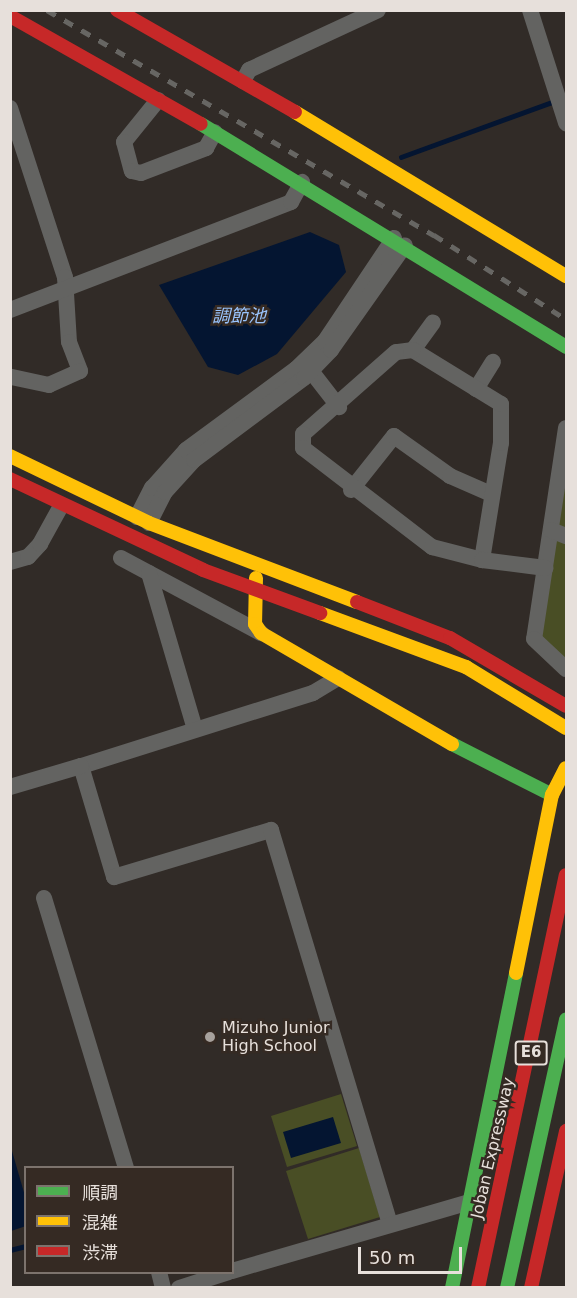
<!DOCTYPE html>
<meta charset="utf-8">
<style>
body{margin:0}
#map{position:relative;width:577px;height:1298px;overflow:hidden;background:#312b27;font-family:"DejaVu Sans","Noto Sans JP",sans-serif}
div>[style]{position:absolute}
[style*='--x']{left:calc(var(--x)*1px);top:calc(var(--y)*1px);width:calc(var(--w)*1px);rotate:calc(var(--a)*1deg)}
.green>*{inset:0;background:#494e25}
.water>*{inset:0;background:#041531}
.stream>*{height:4.5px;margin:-2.25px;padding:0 2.25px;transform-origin:2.25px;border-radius:2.25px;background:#041531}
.street>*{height:16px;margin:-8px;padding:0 8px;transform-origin:8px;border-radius:8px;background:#636361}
.fast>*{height:14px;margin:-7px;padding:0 7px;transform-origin:7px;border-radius:7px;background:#4caf50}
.slow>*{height:14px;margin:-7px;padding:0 7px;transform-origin:7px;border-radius:7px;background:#ffc107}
.jam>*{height:14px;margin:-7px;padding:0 7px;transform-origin:7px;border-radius:7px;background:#c62828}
.rail>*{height:4.5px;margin-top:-2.25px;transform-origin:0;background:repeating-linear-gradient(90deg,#676663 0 10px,transparent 0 20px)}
.dots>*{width:16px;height:16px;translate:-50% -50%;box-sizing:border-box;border:3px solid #352a23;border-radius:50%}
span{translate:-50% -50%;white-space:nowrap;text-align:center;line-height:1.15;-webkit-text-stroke:5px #352a23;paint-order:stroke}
.shield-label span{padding:2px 4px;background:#352a23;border:2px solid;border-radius:4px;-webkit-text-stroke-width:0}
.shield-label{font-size:15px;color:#e7e0db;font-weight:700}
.poi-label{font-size:16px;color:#e7e0db}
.left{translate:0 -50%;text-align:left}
.street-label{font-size:16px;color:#e7e0db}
.water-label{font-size:18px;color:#99c3fc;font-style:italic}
.frame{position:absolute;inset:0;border:12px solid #e7e0db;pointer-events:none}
.legend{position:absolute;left:24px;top:1166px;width:210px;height:108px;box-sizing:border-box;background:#352a23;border:2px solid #7c736d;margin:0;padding:8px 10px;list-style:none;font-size:18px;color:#e7e0db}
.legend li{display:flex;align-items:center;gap:12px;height:30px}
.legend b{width:30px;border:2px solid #7c736d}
.scale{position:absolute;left:358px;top:1247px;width:104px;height:27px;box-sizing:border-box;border:3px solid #e7e0db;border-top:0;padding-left:8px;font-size:18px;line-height:21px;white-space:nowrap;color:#e7e0db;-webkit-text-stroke:4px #352a23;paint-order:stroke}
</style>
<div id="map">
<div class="green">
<i style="clip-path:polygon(566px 469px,566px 661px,541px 638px)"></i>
<i style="clip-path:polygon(341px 1094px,357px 1146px,287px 1167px,271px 1116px)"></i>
<i style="clip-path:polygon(359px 1148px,380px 1217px,308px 1239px,286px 1171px)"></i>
</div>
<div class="water">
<i style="clip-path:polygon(310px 232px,339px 245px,346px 272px,277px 354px,238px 375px,208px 367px,159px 285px)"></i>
<i style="clip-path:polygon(333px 1117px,341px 1143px,291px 1158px,283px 1132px)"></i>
<i style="clip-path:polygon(12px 1151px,25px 1196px,26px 1226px,11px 1231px)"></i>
</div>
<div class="stream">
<i style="--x:401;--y:157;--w:176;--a:-20"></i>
<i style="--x:10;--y:1250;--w:16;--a:-14"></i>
</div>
<div class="street">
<i style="--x:530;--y:10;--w:119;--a:72.3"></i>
<i style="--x:243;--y:81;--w:13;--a:-61"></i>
<i style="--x:249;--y:70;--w:142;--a:-24.9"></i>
<i style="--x:158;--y:100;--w:54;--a:129"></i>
<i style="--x:124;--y:142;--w:30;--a:75"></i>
<i style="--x:132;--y:171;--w:9;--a:13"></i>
<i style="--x:141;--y:173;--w:70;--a:-21"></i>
<i style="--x:206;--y:148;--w:18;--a:-61"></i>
<i style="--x:10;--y:108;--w:178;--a:72"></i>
<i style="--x:65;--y:277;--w:65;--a:86.5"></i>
<i style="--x:69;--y:342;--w:31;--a:69"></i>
<i style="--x:80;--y:371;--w:34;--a:156"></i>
<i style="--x:49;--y:385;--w:40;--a:-168"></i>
<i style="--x:10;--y:310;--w:301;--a:-21"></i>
<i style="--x:291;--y:202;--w:23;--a:-61"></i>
<i style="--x:413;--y:350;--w:34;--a:-54"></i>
<i style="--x:311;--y:371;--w:46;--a:52.1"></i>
<i style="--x:476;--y:389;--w:32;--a:-58"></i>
<i style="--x:566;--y:428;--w:213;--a:98.6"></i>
<i style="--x:534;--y:639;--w:44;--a:43.2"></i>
<i style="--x:351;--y:490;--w:69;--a:-51.5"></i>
<i style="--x:394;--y:436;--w:69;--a:35.5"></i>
<i style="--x:450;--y:476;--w:43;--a:23.6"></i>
<i style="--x:137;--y:517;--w:33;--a:-63"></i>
<i style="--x:152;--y:488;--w:51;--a:-48.2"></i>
<i style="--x:186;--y:450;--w:137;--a:-36.4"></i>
<i style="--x:296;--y:369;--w:40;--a:-44"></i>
<i style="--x:325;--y:341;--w:124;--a:-56.2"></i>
<i style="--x:149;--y:523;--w:35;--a:-63"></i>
<i style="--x:165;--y:492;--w:43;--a:-47.8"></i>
<i style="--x:194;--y:460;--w:137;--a:-36.7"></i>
<i style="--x:304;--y:378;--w:39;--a:-46"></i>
<i style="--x:331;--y:350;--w:128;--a:-54.8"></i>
<i style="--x:551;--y:530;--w:16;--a:22"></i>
<i style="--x:121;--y:558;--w:159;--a:28.2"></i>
<i style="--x:482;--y:560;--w:119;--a:-80.8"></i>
<i style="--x:501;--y:443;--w:39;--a:-90"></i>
<i style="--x:501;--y:404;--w:103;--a:-148.5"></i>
<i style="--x:413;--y:350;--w:17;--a:173"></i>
<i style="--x:396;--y:352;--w:124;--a:138.6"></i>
<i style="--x:303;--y:434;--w:14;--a:90"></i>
<i style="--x:303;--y:448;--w:163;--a:37.5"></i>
<i style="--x:432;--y:547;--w:52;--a:14.6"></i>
<i style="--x:482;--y:560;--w:64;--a:7.2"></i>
<i style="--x:10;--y:562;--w:19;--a:-16"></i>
<i style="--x:28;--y:557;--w:18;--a:-47"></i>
<i style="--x:40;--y:544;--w:43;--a:-61.1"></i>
<i style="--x:149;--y:573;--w:163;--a:73.6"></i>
<i style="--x:338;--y:678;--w:29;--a:149"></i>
<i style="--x:313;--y:693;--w:243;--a:162.5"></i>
<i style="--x:81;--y:766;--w:116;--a:73.4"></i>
<i style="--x:114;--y:877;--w:164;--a:-16.7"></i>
<i style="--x:271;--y:830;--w:411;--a:73.2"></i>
<i style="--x:10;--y:787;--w:74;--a:-16.5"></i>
<i style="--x:44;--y:898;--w:282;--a:73.1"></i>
<i style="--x:232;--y:1271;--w:251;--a:-16.2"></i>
<i style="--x:159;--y:1272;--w:16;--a:76"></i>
<i style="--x:179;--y:1288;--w:52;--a:-17.7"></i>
</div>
<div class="fast">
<i style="--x:201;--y:124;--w:428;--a:31.4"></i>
<i style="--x:452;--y:744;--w:112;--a:27"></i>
<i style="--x:452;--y:1288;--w:321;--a:-78.5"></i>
<i style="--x:507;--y:1288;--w:275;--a:-77.6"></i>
</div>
<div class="slow">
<i style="--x:295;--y:112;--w:317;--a:31.2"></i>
<i style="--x:10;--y:456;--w:154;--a:25.7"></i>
<i style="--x:149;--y:523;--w:222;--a:20.8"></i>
<i style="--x:256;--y:578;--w:46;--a:91.2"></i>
<i style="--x:255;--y:624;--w:11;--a:56"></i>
<i style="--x:261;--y:633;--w:221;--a:30.2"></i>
<i style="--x:320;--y:613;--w:156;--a:20.3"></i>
<i style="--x:466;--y:667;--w:117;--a:31.4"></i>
<i style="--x:516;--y:973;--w:182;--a:-78.6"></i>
<i style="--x:552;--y:795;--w:30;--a:-63"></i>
</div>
<div class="jam">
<i style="--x:117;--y:10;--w:205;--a:29.8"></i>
<i style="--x:10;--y:16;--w:219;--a:29.5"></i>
<i style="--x:10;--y:479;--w:213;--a:25.2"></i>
<i style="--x:203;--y:570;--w:125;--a:20.2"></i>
<i style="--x:357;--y:602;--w:100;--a:21.2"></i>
<i style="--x:450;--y:638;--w:134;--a:30.4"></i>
<i style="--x:478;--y:1288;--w:422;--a:-78"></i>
<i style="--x:531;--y:1288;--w:161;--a:-77.4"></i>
</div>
<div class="rail">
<i style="--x:47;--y:10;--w:448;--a:30.2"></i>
<i style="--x:434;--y:235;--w:156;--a:32.5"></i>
</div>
<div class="dots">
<i style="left:210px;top:1037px;background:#a7a19c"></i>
</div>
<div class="shield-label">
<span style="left:531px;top:1053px">E6</span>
</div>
<div class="poi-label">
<span class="left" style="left:222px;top:1037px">Mizuho Junior<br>High School</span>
</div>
<div class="street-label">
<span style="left:493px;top:1148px;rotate:-77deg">Joban Expressway</span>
</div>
<div class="water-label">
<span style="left:239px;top:316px">調節池</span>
</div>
<div class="frame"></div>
<ul class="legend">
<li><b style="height:8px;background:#4caf50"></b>順調</li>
<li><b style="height:8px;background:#ffc107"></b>混雑</li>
<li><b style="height:8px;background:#c62828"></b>渋滞</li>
</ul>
<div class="scale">50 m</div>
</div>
